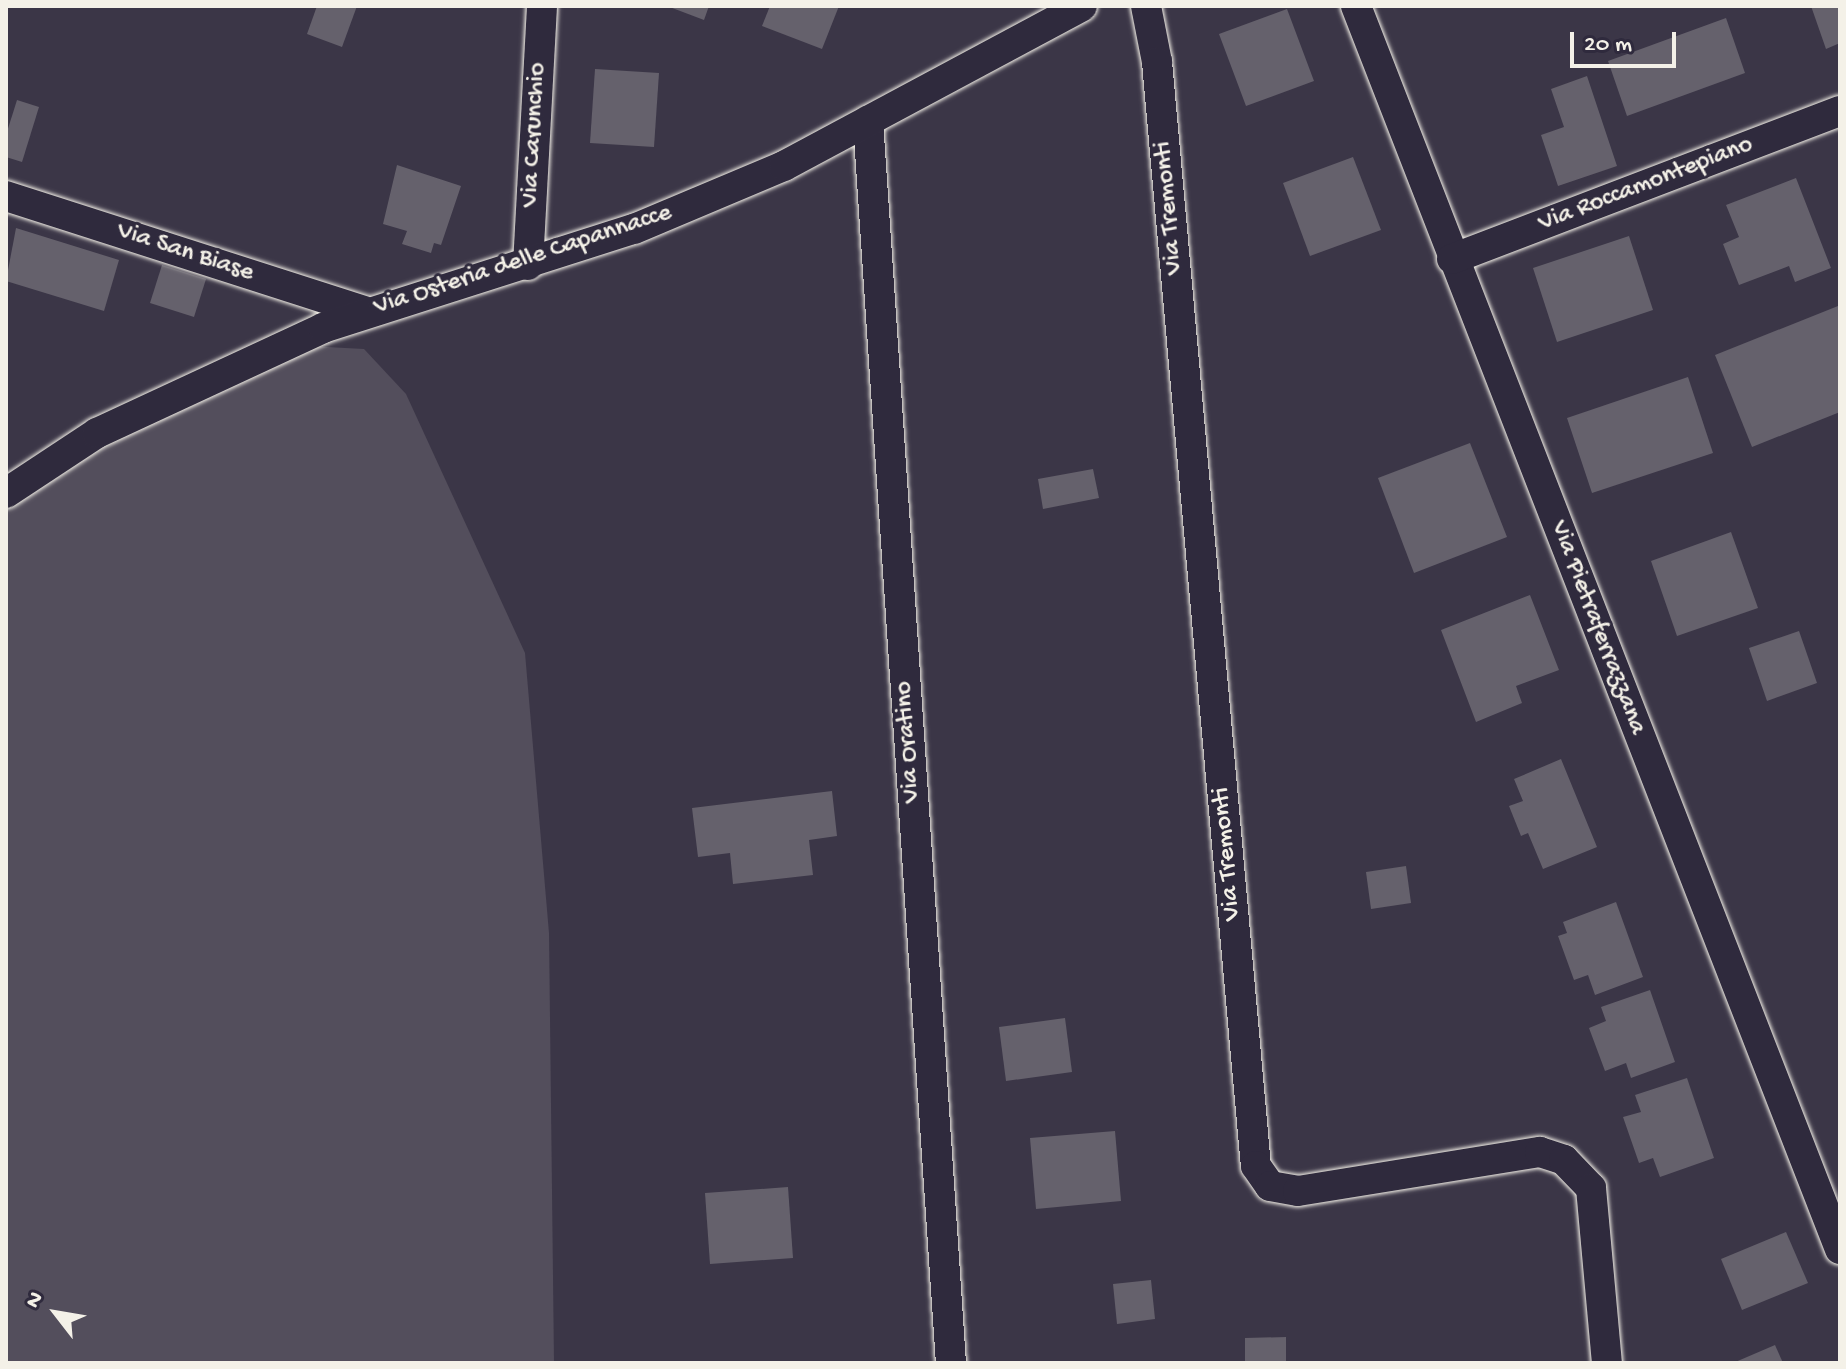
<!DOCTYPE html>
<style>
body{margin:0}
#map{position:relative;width:1846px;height:1369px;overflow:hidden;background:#3b3647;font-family:"Gochi Hand",sans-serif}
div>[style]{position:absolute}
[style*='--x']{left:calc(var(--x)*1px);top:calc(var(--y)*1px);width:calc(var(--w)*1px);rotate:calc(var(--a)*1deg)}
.green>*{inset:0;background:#534e5c}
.building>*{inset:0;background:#65616c}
.roads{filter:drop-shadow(0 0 2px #f4f1e8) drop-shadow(0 0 2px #f4f1e8)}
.minor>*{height:30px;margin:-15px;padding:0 15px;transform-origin:15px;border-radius:15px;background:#2f2a3d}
span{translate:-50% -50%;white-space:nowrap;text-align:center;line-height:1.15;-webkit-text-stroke:6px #2f2a3d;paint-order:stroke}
.street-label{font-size:26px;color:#f4f1e8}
.frame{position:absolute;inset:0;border:8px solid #f4f1e8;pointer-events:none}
.north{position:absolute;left:16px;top:1273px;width:80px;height:80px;-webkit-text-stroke:6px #2f2a3d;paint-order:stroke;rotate:301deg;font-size:22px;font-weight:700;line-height:32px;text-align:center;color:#f4f1e8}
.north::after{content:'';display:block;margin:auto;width:28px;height:36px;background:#f4f1e8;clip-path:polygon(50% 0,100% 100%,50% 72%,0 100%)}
.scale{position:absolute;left:1570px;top:32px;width:106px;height:36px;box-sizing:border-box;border:4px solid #f4f1e8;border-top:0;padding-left:10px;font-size:24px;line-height:28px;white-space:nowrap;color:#f4f1e8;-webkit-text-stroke:6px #2f2a3d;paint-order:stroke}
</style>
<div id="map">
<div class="green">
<i style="clip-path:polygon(308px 346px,364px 349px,406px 394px,525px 653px,549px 933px,554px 1363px,6px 1363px,6px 508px,108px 436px)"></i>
</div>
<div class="building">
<i style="clip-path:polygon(317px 6px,357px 6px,342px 47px,307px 34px)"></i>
<i style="clip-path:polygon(667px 6px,709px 6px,704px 20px)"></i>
<i style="clip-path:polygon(770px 6px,839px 6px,822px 49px,762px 26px)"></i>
<i style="clip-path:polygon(1811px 6px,1840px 6px,1840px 43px,1826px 49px)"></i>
<i style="clip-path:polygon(1287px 9px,1314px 81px,1246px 106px,1219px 34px)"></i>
<i style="clip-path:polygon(1726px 18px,1745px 73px,1627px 116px,1608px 61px)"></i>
<i style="clip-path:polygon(595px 69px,659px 73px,654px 147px,590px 143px)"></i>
<i style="clip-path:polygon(1587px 76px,1617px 166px,1558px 186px,1541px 135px,1564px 127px,1551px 89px)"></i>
<i style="clip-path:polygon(17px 100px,39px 107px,22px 162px,6px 157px,6px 135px)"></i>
<i style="clip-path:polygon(1353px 157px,1381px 230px,1310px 256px,1283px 183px)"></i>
<i style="clip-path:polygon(397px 165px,461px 186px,441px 245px,434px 243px,431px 253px,402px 244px,407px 231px,383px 224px)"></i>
<i style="clip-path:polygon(1796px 178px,1831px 268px,1795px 282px,1789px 266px,1739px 285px,1723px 244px,1739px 237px,1726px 205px)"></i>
<i style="clip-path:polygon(16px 228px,119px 260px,104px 311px,6px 281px)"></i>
<i style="clip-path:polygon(1629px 236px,1653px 310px,1557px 342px,1533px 268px)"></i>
<i style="clip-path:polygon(162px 265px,206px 279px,194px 317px,150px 303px)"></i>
<i style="clip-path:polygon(1838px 306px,1840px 412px,1752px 447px,1715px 355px)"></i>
<i style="clip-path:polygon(1688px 377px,1713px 453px,1592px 493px,1567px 418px)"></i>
<i style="clip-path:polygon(1470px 443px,1507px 537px,1414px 573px,1378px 478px)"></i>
<i style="clip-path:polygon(1093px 469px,1099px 498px,1043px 509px,1038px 479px)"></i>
<i style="clip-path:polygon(1731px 532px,1758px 608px,1677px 636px,1651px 561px)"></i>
<i style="clip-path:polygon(1530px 595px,1559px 670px,1516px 686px,1522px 703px,1476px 722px,1441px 630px)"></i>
<i style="clip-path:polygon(1799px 631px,1817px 683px,1767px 701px,1749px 648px)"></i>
<i style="clip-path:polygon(1561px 759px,1597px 847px,1543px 869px,1528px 833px,1521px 836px,1509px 806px,1523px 801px,1514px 779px)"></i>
<i style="clip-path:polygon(832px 791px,837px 836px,809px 840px,813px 875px,733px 884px,730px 853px,698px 857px,692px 808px)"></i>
<i style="clip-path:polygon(1406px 866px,1411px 903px,1371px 909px,1366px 872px)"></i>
<i style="clip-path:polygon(1616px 902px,1643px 977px,1595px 995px,1588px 975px,1574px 980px,1558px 936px,1567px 933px,1563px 922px)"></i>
<i style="clip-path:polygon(1650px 990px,1675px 1062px,1631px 1078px,1626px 1063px,1605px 1071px,1589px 1028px,1606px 1021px,1601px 1007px)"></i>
<i style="clip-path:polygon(1065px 1018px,1072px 1072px,1006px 1081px,999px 1027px)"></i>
<i style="clip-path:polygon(1687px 1078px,1714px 1158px,1660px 1177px,1653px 1158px,1639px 1163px,1623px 1117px,1641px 1112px,1635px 1095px)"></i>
<i style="clip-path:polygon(1115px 1131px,1121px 1201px,1036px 1209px,1030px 1138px)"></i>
<i style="clip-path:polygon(788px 1187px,793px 1258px,710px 1264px,705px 1193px)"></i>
<i style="clip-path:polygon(1786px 1232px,1808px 1283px,1742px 1310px,1721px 1259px)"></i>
<i style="clip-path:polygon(1151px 1280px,1155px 1319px,1117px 1324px,1113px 1284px)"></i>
<i style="clip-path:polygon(1286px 1337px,1286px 1363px,1245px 1363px,1245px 1338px)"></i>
<i style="clip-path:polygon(1775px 1345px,1783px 1363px,1733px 1363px)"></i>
</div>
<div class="roads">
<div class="minor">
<i style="--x:1146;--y:6;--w:57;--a:78.9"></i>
<i style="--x:1157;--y:62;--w:1108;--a:84.88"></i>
<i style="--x:1256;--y:1166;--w:24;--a:55"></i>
<i style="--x:1270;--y:1186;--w:28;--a:10"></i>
<i style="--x:1298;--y:1191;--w:245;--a:-9.2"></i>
<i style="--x:1540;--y:1152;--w:25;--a:18"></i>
<i style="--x:1564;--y:1160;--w:39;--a:46"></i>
<i style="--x:1591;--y:1188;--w:176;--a:84.8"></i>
<i style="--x:1356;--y:6;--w:1334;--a:68.73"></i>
<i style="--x:868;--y:121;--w:1245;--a:86.18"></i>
<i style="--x:6;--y:196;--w:376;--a:17.8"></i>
<i style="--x:1452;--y:259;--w:415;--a:-20.9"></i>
<i style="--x:528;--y:265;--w:259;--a:-86.9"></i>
<i style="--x:6;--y:493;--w:109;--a:-33.4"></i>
<i style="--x:97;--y:433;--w:249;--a:-24.9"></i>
<i style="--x:323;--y:328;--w:326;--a:-17.7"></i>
<i style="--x:634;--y:229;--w:163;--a:-22.8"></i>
<i style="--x:784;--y:166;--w:338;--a:-28.2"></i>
</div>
</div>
<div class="street-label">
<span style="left:535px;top:135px;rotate:-87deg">Via Carunchio</span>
<span style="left:1646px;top:185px;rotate:-21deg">Via Roccamontepiano</span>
<span style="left:1170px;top:208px;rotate:-95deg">Via Tremonti</span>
<span style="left:185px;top:253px;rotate:18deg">Via San Biase</span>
<span style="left:523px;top:261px;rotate:-18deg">Via Osteria delle Capannacce</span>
<span style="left:1597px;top:628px;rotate:69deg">Via Pietraferrazzana</span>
<span style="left:909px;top:742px;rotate:-94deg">Via Oratino</span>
<span style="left:1228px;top:854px;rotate:-95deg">Via Tremonti</span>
</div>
<div class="frame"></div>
<div class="north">N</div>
<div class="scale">20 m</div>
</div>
